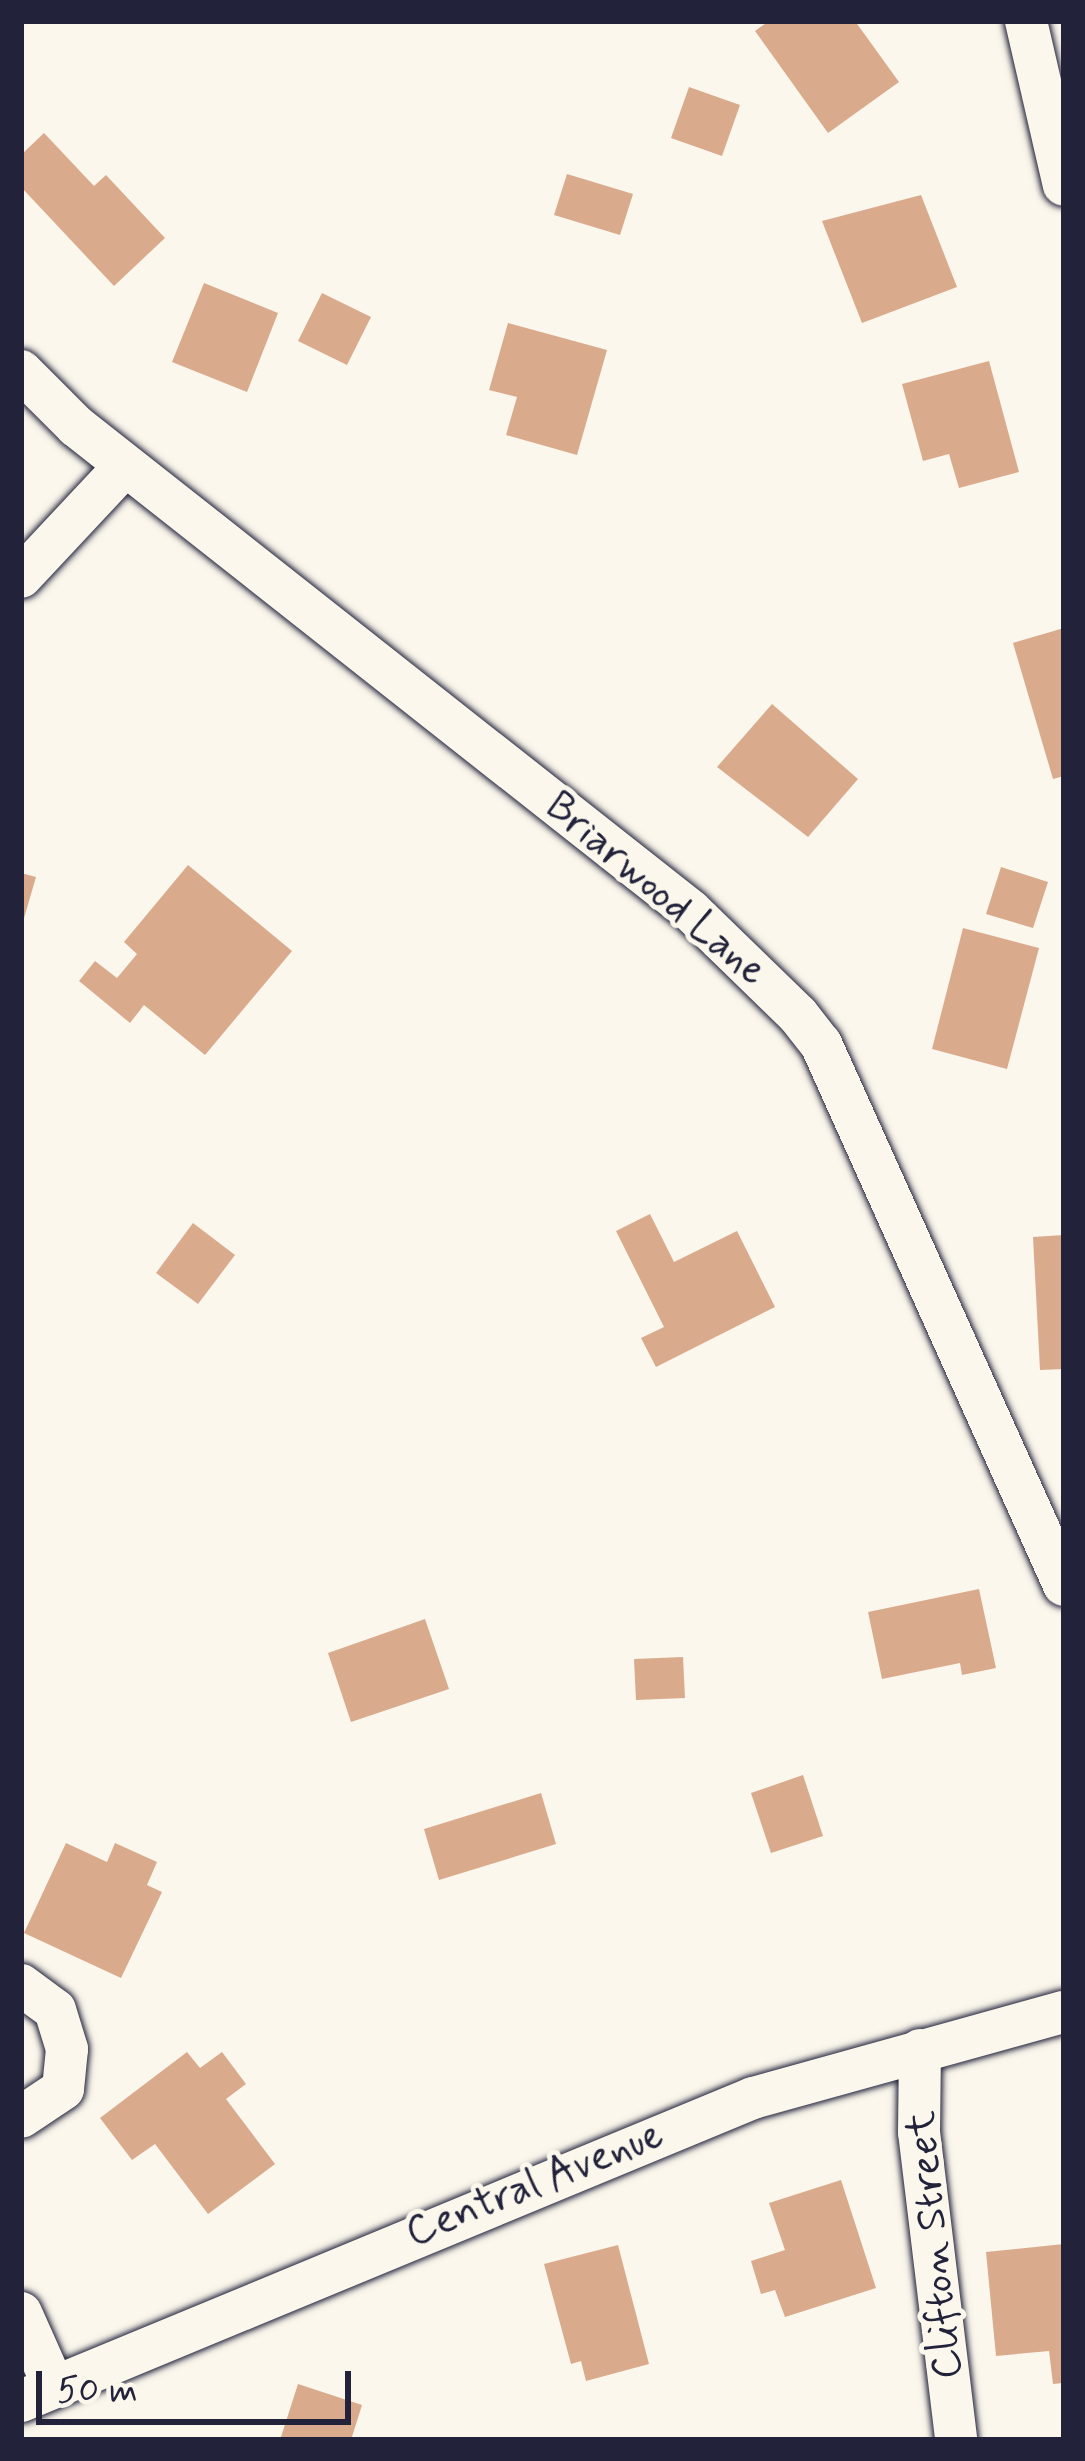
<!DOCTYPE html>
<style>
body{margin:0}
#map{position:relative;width:1085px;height:2461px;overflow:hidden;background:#fbf7ec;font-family:Mynerve,sans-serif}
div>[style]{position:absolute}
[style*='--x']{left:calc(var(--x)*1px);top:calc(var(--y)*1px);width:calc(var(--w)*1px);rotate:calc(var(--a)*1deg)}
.building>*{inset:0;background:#daaa8c}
.roads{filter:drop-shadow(0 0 3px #22223b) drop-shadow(0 0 3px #22223b)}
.minor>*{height:42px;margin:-21px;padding:0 21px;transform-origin:21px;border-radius:21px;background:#fbf7ec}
span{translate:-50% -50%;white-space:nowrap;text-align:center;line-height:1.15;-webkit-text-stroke:10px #fbf7ec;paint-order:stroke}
.street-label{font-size:42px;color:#22223b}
.frame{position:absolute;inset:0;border:24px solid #22223b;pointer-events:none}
.scale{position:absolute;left:36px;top:2371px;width:315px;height:54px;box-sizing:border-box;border:6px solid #22223b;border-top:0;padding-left:15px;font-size:36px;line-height:42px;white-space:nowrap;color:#22223b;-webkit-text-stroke:9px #fbf7ec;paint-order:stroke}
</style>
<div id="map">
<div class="building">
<i style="clip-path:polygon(769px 21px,855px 21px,899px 82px,828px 133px,755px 31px)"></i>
<i style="clip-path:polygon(689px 87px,740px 105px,722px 156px,671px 138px)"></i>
<i style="clip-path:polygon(44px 133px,94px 186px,106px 175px,165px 238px,114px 286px,21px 187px,21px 155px)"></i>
<i style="clip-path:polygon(567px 174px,633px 194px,620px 235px,554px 215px)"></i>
<i style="clip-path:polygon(921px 195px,957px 287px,862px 323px,822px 221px)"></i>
<i style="clip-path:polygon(204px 283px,278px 313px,247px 392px,172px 362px)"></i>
<i style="clip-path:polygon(322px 293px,371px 317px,347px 365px,298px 341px)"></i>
<i style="clip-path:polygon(508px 323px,607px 350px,577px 455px,506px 435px,517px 397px,489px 390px)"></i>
<i style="clip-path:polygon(989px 361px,1019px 472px,959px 488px,949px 454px,923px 461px,902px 384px)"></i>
<i style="clip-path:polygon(1064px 628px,1064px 776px,1053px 779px,1013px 643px)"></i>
<i style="clip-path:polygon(772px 704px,858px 779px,808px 837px,717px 767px)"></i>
<i style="clip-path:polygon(188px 865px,292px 951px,205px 1055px,144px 1005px,130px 1023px,79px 981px,95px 961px,117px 978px,137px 954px,124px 942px)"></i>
<i style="clip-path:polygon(1001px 867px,1048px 882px,1033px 928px,986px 914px)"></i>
<i style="clip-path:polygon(21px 873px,36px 877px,22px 925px,21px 925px)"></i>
<i style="clip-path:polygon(963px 928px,1039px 948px,1007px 1069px,932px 1049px)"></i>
<i style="clip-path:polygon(650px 1214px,674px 1262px,737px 1231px,775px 1307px,656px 1367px,641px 1338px,664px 1327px,616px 1231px)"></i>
<i style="clip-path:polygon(193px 1223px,235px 1255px,198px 1304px,156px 1273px)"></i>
<i style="clip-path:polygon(1064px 1235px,1064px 1369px,1040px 1370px,1033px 1237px)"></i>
<i style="clip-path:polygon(979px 1589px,996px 1668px,962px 1675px,960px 1663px,882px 1679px,868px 1612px)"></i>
<i style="clip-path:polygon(425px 1619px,449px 1689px,351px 1722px,328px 1653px)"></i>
<i style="clip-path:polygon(683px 1657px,685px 1698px,636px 1700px,634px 1659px)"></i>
<i style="clip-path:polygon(803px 1775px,823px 1836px,771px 1853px,751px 1793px)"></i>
<i style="clip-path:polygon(541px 1793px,556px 1844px,439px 1880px,424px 1829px)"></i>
<i style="clip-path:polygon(66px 1843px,107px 1862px,115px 1843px,157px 1862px,147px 1885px,162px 1892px,121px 1978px,24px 1933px)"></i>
<i style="clip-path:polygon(187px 2052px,200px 2068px,222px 2052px,246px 2084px,226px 2099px,275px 2164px,208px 2214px,155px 2144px,132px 2160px,100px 2118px)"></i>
<i style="clip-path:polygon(841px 2180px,876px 2288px,785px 2317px,775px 2290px,761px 2294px,751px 2261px,785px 2250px,769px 2203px)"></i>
<i style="clip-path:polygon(1064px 2244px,1063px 2383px,1053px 2384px,1049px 2351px,996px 2356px,986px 2252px)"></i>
<i style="clip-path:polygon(618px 2245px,649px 2364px,586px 2381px,581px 2361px,571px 2364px,544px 2264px)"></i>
<i style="clip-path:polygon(298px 2384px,362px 2405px,351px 2440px,280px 2440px)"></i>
</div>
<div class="roads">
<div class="minor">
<i style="--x:1026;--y:21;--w:168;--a:77"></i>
<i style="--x:21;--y:371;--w:78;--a:45"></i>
<i style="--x:76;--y:426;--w:783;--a:38.26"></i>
<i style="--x:691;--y:911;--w:149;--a:44.2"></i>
<i style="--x:798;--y:1015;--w:37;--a:52"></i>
<i style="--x:821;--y:1044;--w:593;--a:65.81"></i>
<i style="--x:21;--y:577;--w:152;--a:-46.9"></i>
<i style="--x:21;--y:1985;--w:42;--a:36.3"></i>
<i style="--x:55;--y:2010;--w:41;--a:72.9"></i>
<i style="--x:67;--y:2049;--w:40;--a:95.7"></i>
<i style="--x:63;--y:2089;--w:50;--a:146.3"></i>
<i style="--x:920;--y:2050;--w:82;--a:90.7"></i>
<i style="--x:919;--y:2132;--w:310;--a:83.1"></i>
<i style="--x:21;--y:2313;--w:81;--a:66"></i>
<i style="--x:21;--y:2401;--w:792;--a:-22.49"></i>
<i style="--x:753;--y:2098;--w:323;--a:-15.5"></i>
</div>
</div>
<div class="street-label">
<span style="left:655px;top:890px;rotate:40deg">Briarwood Lane</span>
<span style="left:535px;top:2185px;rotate:-22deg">Central Avenue</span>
<span style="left:936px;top:2245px;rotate:-96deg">Clifton Street</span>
</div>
<div class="frame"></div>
<div class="scale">50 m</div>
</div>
